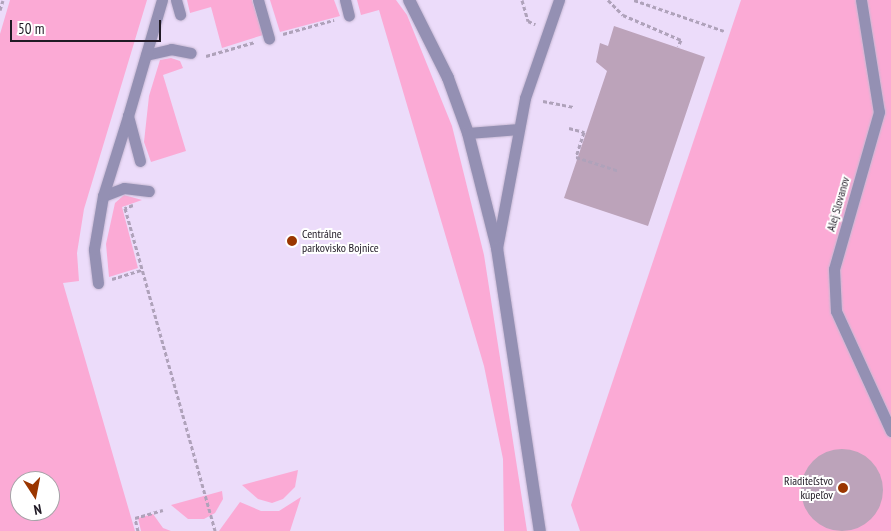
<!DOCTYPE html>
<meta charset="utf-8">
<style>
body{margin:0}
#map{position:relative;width:891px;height:531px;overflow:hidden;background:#ecdcfa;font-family:"PT Sans Narrow",sans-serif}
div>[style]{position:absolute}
.green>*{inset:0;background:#fbaad5}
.building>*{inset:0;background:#bca3ba}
.round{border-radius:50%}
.path>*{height:3px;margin-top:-1.5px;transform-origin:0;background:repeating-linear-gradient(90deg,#afa2ba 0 4px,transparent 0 6.5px)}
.roads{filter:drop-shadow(0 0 1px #c7b9d4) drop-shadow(0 0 1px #c7b9d4)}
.service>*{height:11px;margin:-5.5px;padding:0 5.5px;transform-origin:5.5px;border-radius:5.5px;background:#9490b3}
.tertiary>*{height:12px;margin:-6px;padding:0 6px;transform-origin:6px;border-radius:6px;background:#9490b3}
.dots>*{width:14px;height:14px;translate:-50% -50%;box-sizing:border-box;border:2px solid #fff;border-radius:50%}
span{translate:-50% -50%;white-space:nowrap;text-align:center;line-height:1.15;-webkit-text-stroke:4px #fff;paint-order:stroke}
.street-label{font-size:12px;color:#201a25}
.poi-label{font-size:12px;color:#201a25}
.left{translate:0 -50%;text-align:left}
.right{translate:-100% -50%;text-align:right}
.north{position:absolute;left:10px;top:471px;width:50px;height:50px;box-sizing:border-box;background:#fff;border:1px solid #a6a3a8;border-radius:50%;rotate:169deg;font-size:14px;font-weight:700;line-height:20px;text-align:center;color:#201a25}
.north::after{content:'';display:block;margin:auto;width:18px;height:22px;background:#9a3600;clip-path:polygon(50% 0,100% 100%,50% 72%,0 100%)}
.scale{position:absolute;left:10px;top:20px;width:151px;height:22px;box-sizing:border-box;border:2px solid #201a25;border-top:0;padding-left:6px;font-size:15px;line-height:18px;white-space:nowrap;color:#201a25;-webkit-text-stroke:4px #fff;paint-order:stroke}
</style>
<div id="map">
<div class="green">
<div style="clip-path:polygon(evenodd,10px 0,147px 0,84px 209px,77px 253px,79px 281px,63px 283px,135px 531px,0 531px,0 34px,10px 0,20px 481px,50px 481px,50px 511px,20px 511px,20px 481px)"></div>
<div style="clip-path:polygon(187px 0,252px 0,263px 35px,222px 48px,211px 7px,190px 13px)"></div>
<div style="clip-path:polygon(270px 0,334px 0,340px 16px,280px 32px)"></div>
<div style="clip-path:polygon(357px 0,396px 0,407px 15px,452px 126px,484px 255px,527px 531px,504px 531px,503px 459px,484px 366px,379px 10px,361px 15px)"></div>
<div style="clip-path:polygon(741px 0,891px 0,891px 531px,580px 531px,571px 505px)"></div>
<div style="clip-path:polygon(171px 58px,180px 61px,183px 68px,163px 75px,186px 151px,151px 162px,144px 142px,149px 96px,160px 60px)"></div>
<div style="clip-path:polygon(124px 195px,142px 200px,122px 207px,138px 268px,109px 277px,106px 244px,115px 203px)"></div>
<div style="clip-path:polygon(298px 470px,295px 487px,283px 499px,272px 503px,258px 499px,242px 485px)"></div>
<div style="clip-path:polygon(222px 491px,223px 499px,215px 513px,204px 519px,188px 519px,171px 505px)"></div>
<div style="clip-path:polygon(301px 497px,290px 531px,219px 531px,240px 502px,261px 511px,279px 511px)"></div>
<div style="clip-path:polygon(153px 514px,163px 528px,171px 531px,141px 531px,138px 518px)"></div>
</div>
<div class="building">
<div style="clip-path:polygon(614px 26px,705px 57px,648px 226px,564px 198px,607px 71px,596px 62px,600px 43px,608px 46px)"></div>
<div class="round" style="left:801px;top:449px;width:82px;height:82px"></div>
</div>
<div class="path">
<div style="left:522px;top:0;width:22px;rotate:74deg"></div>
<div style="left:528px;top:21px;width:8px;rotate:23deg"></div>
<div style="left:608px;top:0;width:21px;rotate:45deg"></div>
<div style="left:623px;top:15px;width:63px;rotate:23.3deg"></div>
<div style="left:681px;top:40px;width:7px;rotate:117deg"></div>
<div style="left:634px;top:0;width:95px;rotate:19deg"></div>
<div style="left:0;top:10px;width:10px;rotate:-73deg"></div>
<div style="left:283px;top:34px;width:53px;rotate:-15.4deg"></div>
<div style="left:206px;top:56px;width:51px;rotate:-15.9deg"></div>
<div style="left:543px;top:101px;width:32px;rotate:11deg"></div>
<div style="left:569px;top:128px;width:16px;rotate:15deg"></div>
<div style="left:584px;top:132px;width:26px;rotate:108deg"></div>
<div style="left:576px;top:157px;width:45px;rotate:18deg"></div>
<div style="left:133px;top:205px;width:9px;rotate:159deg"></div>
<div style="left:125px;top:208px;width:335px;rotate:74.4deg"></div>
<div style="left:112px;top:279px;width:31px;rotate:-17deg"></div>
<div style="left:138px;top:531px;width:13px;rotate:-103deg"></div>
<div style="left:135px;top:518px;width:29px;rotate:-16deg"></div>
</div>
<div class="roads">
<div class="service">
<div style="left:176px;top:0;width:15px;rotate:74deg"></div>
<div style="left:258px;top:0;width:40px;rotate:74deg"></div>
<div style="left:345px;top:0;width:16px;rotate:76deg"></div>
<div style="left:861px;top:0;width:113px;rotate:80.9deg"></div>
<div style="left:879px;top:112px;width:163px;rotate:106deg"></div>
<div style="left:834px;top:269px;width:42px;rotate:87.3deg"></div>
<div style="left:836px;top:311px;width:132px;rotate:65.4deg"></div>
<div style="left:146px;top:55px;width:26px;rotate:-13deg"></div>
<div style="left:171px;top:49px;width:20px;rotate:11deg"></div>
<div style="left:468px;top:133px;width:51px;rotate:-4.5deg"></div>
<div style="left:140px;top:161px;width:47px;rotate:-104.9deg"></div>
<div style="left:128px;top:116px;width:121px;rotate:-73.7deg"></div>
<div style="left:103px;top:196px;width:22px;rotate:-21deg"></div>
<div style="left:124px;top:188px;width:25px;rotate:7deg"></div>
<div style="left:497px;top:248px;width:153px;rotate:-79.4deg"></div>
<div style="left:525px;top:98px;width:104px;rotate:-70.9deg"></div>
<div style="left:98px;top:283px;width:34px;rotate:-97deg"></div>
<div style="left:94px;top:249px;width:54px;rotate:-80.4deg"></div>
<div style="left:103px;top:196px;width:84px;rotate:-72.6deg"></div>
</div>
<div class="tertiary">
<div style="left:409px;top:0;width:87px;rotate:63.4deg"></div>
<div style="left:448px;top:78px;width:59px;rotate:70deg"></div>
<div style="left:468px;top:133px;width:119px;rotate:75.8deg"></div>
<div style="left:497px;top:248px;width:286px;rotate:81.4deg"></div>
</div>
</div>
<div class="dots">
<div style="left:292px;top:241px;background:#9a3600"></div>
<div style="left:843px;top:488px;background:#9a3600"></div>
</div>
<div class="street-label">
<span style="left:838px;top:204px;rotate:-74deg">Alej Slovanov</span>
</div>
<div class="poi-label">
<span class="left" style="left:302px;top:241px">Centrálne<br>parkovisko Bojnice</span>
<span class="right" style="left:833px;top:488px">Riaditeľstvo<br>kúpeľov</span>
</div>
<div class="north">N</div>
<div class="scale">50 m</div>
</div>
